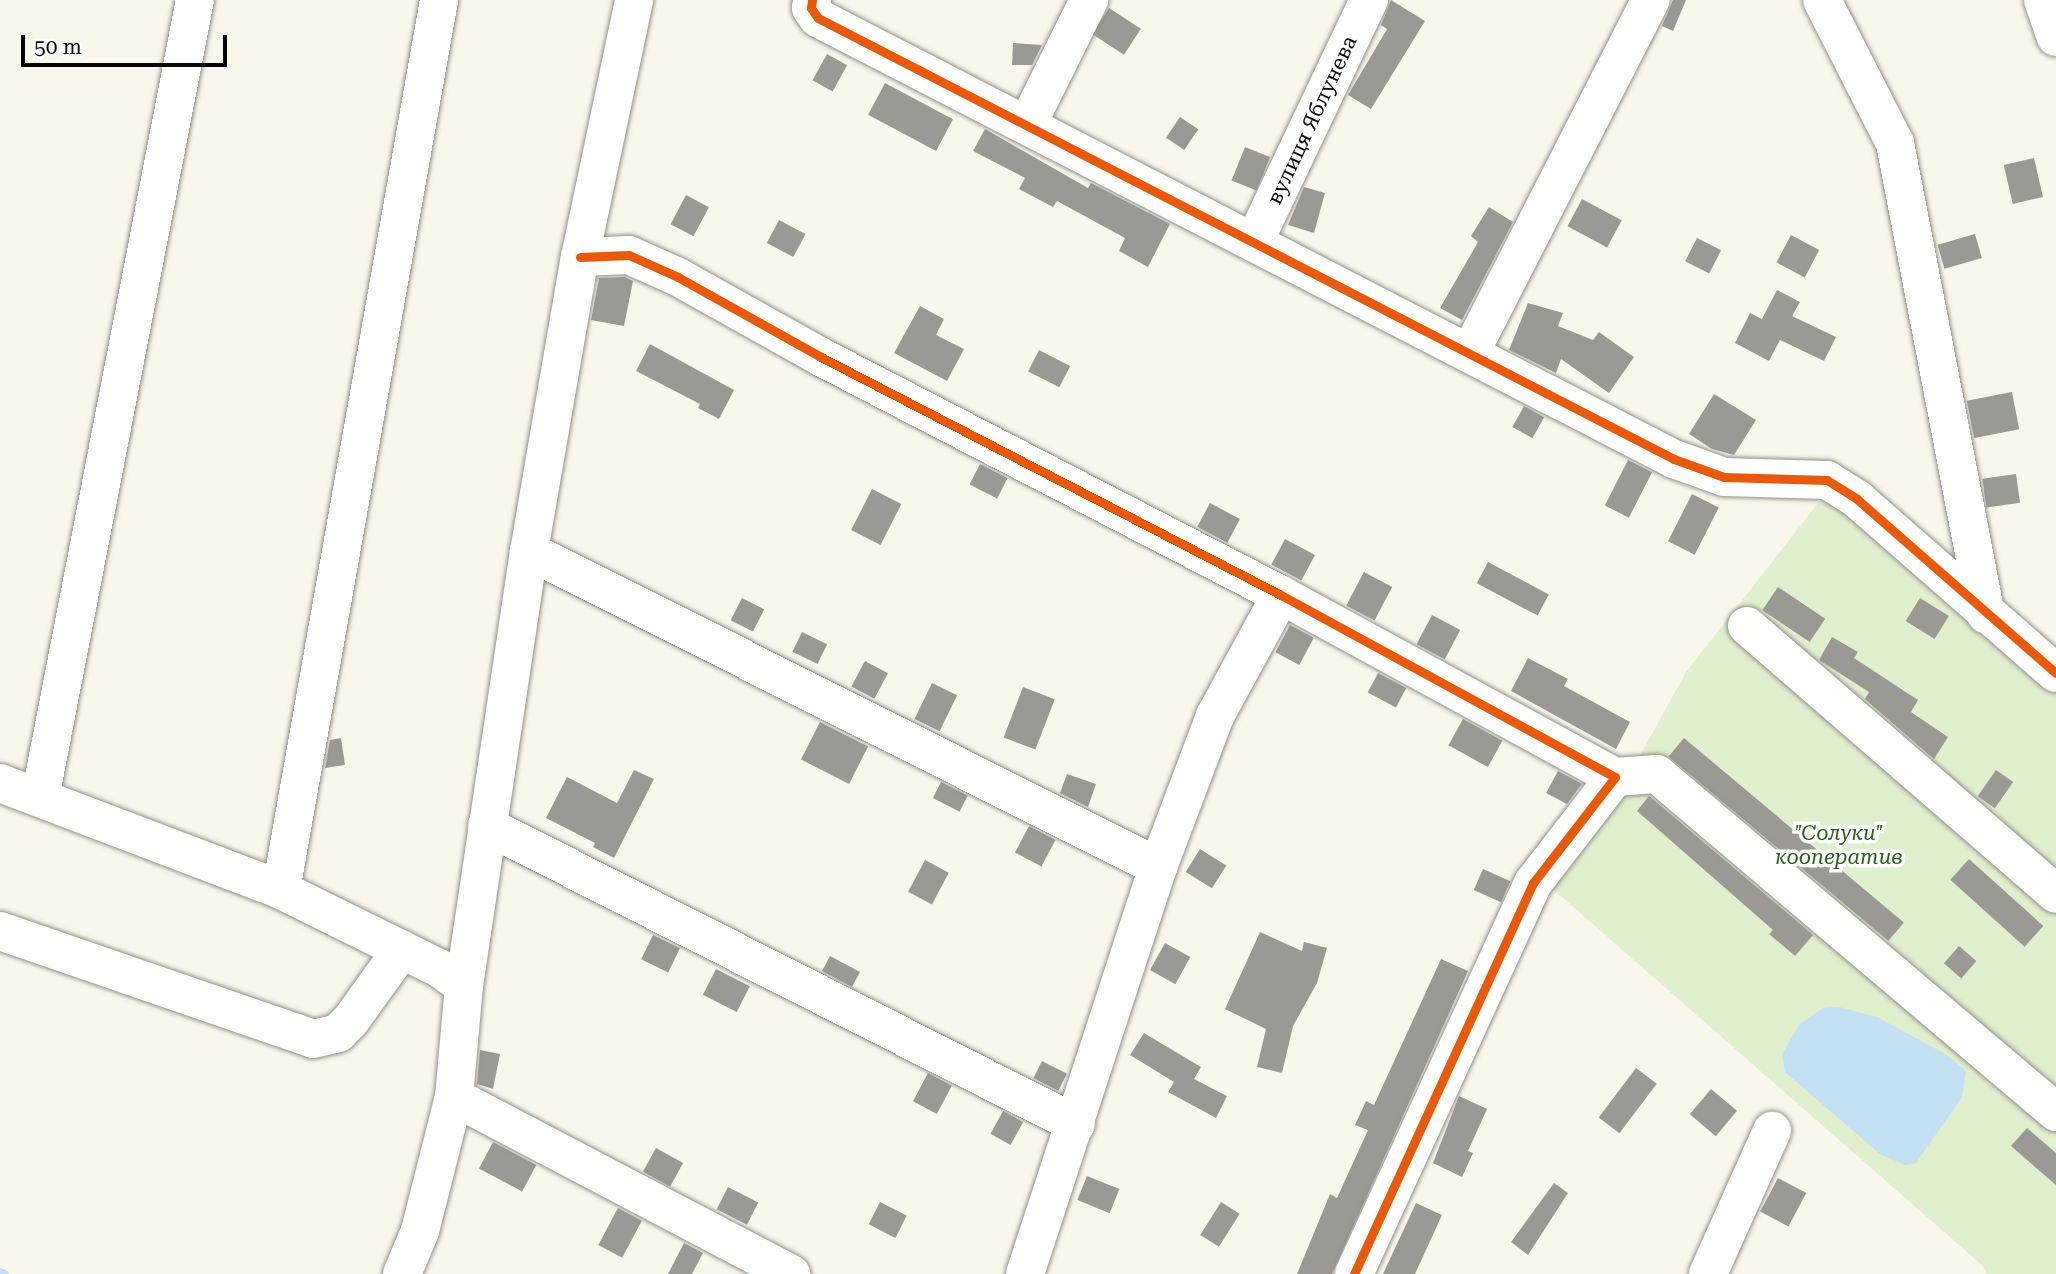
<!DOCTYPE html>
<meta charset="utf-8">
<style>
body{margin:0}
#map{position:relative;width:2056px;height:1274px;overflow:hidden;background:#f9f7ec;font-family:"Roboto Serif",serif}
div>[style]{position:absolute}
.green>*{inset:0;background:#e0efcc}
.water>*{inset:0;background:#c2e1f3}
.stream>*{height:8px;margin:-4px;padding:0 4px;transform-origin:4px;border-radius:4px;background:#c2e1f3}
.building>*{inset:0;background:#9b9993;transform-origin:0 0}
.roads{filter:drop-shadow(0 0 2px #91908b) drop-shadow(0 0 2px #91908b)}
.minor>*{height:38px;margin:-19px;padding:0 19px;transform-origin:19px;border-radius:19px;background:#fefefc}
.cycleway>*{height:9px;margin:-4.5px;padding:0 4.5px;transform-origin:4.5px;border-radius:4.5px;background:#e8590c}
span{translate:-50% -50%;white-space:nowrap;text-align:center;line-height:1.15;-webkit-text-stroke:7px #fff;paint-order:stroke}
.street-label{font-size:21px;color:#090909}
.park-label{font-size:21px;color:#27601b;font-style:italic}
.scale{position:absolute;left:21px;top:35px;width:206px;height:32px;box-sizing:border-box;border:4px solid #090909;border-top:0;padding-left:9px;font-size:21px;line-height:24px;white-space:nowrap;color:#090909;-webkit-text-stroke:5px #fff;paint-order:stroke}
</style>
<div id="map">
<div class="green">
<div style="clip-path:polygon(1832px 500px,2056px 684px,2056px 1274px,1986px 1274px,1983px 1266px,1547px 884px,1621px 790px,1686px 672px,1818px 503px)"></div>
</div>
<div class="water">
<div style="clip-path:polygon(1839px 1007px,1877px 1017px,1947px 1055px,1966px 1071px,1962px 1097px,1916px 1163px,1905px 1165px,1880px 1154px,1785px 1072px,1782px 1054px,1800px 1024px,1823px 1008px)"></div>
</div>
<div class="stream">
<div style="left:0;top:1272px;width:5px;rotate:22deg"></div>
</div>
<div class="building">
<div style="clip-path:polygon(1391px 0,1425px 21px,1371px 109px,1348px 95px,1387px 29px,1381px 25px)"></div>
<div style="clip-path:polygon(1673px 0,1686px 0,1673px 31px,1662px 26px)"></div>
<div style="left:1109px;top:8px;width:38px;height:31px;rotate:33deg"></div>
<div style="clip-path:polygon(1013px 43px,1042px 45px,1032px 65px,1012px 65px)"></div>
<div style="left:827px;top:54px;width:23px;height:30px;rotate:29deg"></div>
<div style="left:885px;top:83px;width:77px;height:36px;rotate:28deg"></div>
<div style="left:1180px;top:117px;width:22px;height:25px;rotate:34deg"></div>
<div style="clip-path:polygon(985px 129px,1088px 188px,1091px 183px,1170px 224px,1148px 267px,1119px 251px,1125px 238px,1057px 201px,1053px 207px,1019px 189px,1025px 178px,973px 151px)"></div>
<div style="left:1245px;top:147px;width:27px;height:36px;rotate:22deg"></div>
<div style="left:2034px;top:158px;width:40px;height:31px;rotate:77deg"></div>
<div style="clip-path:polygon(1304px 187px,1325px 193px,1314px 233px,1288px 225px)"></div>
<div style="left:686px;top:195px;width:26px;height:33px;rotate:28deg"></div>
<div style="left:1582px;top:199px;width:45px;height:31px;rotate:28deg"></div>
<div style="clip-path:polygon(1489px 207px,1513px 222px,1462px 320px,1440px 308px,1478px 242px,1471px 236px)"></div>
<div style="left:779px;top:220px;width:30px;height:26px;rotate:28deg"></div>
<div style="left:1975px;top:234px;width:25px;height:39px;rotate:74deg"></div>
<div style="left:1791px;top:235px;width:32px;height:31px;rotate:28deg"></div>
<div style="left:1697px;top:238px;width:27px;height:26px;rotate:27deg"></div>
<div style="clip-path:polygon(625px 277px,633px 281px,624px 326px,591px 320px,599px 278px)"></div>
<div style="clip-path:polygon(1777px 290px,1800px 302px,1792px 316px,1836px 337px,1824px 361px,1780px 340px,1769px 361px,1735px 343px,1750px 313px,1762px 319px)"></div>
<div style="clip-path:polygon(1528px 303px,1563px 313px,1558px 326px,1593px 340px,1599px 332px,1634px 357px,1609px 393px,1561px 359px,1556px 373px,1509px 350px)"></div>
<div style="clip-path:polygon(920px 306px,944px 319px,936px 335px,964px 349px,947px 381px,894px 353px)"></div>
<div style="clip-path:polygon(650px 344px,734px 390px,719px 419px,698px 408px,700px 404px,636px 371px)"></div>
<div style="left:1039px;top:350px;width:35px;height:24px;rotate:27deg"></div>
<div style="left:2012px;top:392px;width:38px;height:46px;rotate:79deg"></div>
<div style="clip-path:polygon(1714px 394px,1756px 420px,1734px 455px,1712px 449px,1689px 434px)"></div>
<div style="left:1524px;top:406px;width:23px;height:24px;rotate:29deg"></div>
<div style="left:1628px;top:460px;width:27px;height:51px;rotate:27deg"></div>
<div style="left:980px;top:464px;width:31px;height:23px;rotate:27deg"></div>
<div style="left:2016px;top:474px;width:29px;height:34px;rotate:82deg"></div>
<div style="left:872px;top:489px;width:33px;height:46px;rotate:27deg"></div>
<div style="left:1692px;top:494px;width:30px;height:53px;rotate:27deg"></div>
<div style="left:1210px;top:503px;width:34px;height:27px;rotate:28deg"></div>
<div style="left:1285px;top:539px;width:34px;height:29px;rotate:28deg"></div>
<div style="left:1488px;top:562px;width:69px;height:24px;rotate:28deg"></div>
<div style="left:1364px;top:572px;width:32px;height:38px;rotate:28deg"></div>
<div style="left:1778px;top:587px;width:57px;height:28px;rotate:34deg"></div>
<div style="left:742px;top:598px;width:25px;height:25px;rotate:27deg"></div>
<div style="left:1920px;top:598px;width:34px;height:27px;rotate:32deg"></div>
<div style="left:1432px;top:615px;width:32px;height:33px;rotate:28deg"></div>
<div style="left:1290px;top:625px;width:27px;height:31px;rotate:28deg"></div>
<div style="left:802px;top:632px;width:28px;height:22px;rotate:26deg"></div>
<div style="clip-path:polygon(1832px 637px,1858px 652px,1854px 658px,1918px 700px,1911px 712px,1948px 737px,1934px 759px,1865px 699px,1869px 692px,1819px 660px)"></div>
<div style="clip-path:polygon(1528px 658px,1568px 679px,1564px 686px,1630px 722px,1616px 749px,1511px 691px)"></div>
<div style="left:865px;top:661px;width:26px;height:29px;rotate:28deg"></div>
<div style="left:1378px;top:673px;width:32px;height:22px;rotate:28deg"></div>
<div style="left:932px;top:683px;width:28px;height:40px;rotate:26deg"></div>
<div style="left:1023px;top:687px;width:34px;height:54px;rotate:21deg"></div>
<div style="left:1463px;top:719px;width:45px;height:30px;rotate:29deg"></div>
<div style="left:820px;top:722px;width:54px;height:42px;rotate:27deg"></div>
<div style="clip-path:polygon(341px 738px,345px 765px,325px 768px,330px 740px)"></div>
<div style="left:1684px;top:738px;width:287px;height:24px;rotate:40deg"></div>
<div style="clip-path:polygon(634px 770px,654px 779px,614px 858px,593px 847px,595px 843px,546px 818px,567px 777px,617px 803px)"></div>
<div style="left:1996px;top:770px;width:21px;height:32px;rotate:35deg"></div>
<div style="clip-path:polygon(1558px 771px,1582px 784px,1567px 804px,1546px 793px)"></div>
<div style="clip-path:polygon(1067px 774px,1096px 784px,1088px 807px,1060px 793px)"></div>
<div style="left:941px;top:782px;width:30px;height:18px;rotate:27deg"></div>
<div style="clip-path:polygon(1649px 796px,1813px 935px,1795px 956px,1769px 934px,1773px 930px,1637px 811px)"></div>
<div style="left:1029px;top:826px;width:30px;height:30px;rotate:28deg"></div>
<div style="left:1200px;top:849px;width:31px;height:27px;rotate:32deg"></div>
<div style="left:1969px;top:859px;width:100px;height:28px;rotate:42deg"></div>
<div style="left:925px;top:860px;width:27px;height:36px;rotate:28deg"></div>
<div style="left:1483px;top:869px;width:30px;height:23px;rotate:24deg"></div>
<div style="clip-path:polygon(1260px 932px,1302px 951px,1304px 942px,1327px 948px,1317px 983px,1293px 1026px,1282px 1073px,1257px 1067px,1266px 1029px,1225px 1009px)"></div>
<div style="left:653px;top:935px;width:30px;height:27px;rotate:26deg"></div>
<div style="left:1165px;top:943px;width:29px;height:31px;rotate:29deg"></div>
<div style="left:1959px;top:946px;width:23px;height:23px;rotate:41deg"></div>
<div style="left:830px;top:956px;width:34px;height:17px;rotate:28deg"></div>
<div style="clip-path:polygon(1441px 959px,1468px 971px,1332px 1274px,1297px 1274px,1330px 1194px,1337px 1198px,1368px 1130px,1355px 1125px,1366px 1101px,1374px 1105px)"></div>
<div style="left:716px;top:969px;width:38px;height:29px;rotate:27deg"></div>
<div style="clip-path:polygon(1144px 1033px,1201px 1067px,1194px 1079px,1227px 1096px,1216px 1118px,1168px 1092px,1174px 1082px,1130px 1055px)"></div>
<div style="clip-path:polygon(480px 1050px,500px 1054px,493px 1089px,477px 1084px)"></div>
<div style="left:1042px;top:1061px;width:28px;height:19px;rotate:27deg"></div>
<div style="left:1636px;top:1068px;width:26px;height:62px;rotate:37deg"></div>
<div style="left:928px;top:1073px;width:27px;height:32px;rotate:28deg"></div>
<div style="left:1711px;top:1089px;width:34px;height:33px;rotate:40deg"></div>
<div style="clip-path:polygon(1459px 1096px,1487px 1109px,1468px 1151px,1473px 1153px,1462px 1177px,1433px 1163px)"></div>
<div style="left:1003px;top:1111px;width:23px;height:26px;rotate:29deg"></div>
<div style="clip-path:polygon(2027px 1128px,2056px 1153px,2056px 1185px,2011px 1146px)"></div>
<div style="left:493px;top:1142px;width:49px;height:30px;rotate:28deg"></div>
<div style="left:656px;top:1148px;width:31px;height:27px;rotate:29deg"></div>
<div style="left:1087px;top:1176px;width:35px;height:26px;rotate:22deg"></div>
<div style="left:1778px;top:1178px;width:32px;height:38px;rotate:28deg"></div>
<div style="clip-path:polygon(1554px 1183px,1568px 1193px,1528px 1255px,1511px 1242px)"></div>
<div style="left:728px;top:1187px;width:34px;height:25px;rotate:27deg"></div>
<div style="left:880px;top:1202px;width:30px;height:25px;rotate:27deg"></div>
<div style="left:1221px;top:1202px;width:22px;height:39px;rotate:32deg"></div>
<div style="clip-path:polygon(1416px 1203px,1442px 1215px,1415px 1274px,1383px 1274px)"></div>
<div style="left:618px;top:1208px;width:27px;height:42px;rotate:28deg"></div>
<div style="clip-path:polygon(684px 1243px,703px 1253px,692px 1274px,668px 1274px)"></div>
</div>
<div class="roads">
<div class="minor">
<div style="left:812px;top:0;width:8px;rotate:97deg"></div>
<div style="left:811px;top:8px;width:12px;rotate:55deg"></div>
<div style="left:818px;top:18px;width:963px;rotate:27.26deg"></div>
<div style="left:1674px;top:459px;width:53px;rotate:19.8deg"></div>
<div style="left:1724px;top:477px;width:103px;rotate:1.7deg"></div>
<div style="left:1827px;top:480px;width:36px;rotate:32deg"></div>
<div style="left:1857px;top:499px;width:264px;rotate:41.2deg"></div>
<div style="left:1822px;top:0;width:161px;rotate:63deg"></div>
<div style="left:1895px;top:143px;width:480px;rotate:79.1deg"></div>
<div style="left:2043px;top:0;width:39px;rotate:71deg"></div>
<div style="left:1027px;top:125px;width:140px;rotate:-63.6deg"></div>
<div style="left:1255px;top:240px;width:266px;rotate:-64.6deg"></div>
<div style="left:580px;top:257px;width:49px;rotate:-2.3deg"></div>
<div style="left:629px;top:255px;width:54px;rotate:24.2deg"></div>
<div style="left:678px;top:277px;width:164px;rotate:29.2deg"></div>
<div style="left:821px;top:357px;width:518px;rotate:27.36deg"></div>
<div style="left:1281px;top:595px;width:380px;rotate:28.6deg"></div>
<div style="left:1615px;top:777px;width:134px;rotate:127.7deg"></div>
<div style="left:1533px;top:883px;width:430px;rotate:114.6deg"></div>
<div style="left:1471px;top:351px;width:394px;rotate:-62.9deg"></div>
<div style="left:529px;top:551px;width:704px;rotate:26.67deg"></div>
<div style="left:1158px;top:867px;width:428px;rotate:108.1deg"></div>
<div style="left:1747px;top:626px;width:409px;rotate:40.9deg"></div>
<div style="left:1615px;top:777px;width:42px;rotate:-4.1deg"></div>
<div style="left:1657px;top:774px;width:523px;rotate:40.27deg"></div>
<div style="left:0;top:783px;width:301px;rotate:20.8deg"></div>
<div style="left:281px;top:890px;width:176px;rotate:26.3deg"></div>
<div style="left:439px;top:968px;width:31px;rotate:36deg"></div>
<div style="left:40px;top:798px;width:813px;rotate:-79.01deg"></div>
<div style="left:487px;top:826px;width:660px;rotate:26.84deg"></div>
<div style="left:1158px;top:867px;width:161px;rotate:-69.3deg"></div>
<div style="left:1215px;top:716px;width:138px;rotate:-61.4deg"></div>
<div style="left:281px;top:890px;width:904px;rotate:-79.93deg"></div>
<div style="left:0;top:931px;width:331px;rotate:19deg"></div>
<div style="left:313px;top:1039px;width:26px;rotate:-13deg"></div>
<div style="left:338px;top:1033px;width:18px;rotate:-45deg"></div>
<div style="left:351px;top:1020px;width:87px;rotate:-54.3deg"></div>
<div style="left:454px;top:1097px;width:381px;rotate:27.7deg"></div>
<div style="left:402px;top:1274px;width:47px;rotate:-67.3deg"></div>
<div style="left:420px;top:1231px;width:138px;rotate:-75.8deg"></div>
<div style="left:454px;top:1097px;width:111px;rotate:-84.9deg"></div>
<div style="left:464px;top:986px;width:440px;rotate:-81.5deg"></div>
<div style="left:529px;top:551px;width:298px;rotate:-80.2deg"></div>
<div style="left:580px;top:257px;width:263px;rotate:-78.1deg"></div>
<div style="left:1708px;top:1274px;width:157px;rotate:-65.9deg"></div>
</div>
</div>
<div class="cycleway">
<div style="left:812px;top:0;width:8px;rotate:97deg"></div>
<div style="left:811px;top:8px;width:12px;rotate:55deg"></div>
<div style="left:818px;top:18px;width:963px;rotate:27.26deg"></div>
<div style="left:1674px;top:459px;width:53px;rotate:19.8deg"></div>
<div style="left:1724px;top:477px;width:103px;rotate:1.7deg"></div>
<div style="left:1827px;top:480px;width:36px;rotate:32deg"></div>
<div style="left:1857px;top:499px;width:264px;rotate:41.2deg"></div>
<div style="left:580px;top:257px;width:49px;rotate:-2.3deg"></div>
<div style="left:629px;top:255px;width:54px;rotate:24.2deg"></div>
<div style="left:678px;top:277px;width:164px;rotate:29.2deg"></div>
<div style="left:821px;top:357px;width:518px;rotate:27.36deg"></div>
<div style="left:1281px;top:595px;width:380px;rotate:28.6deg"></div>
<div style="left:1615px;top:777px;width:134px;rotate:127.7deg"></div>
<div style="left:1533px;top:883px;width:430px;rotate:114.6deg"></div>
</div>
<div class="street-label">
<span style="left:1312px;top:120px;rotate:-65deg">вулиця Яблунева</span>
</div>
<div class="park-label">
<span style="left:1839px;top:845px">"Солуки"<br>кооператив</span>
</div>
<div class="scale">50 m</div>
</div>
